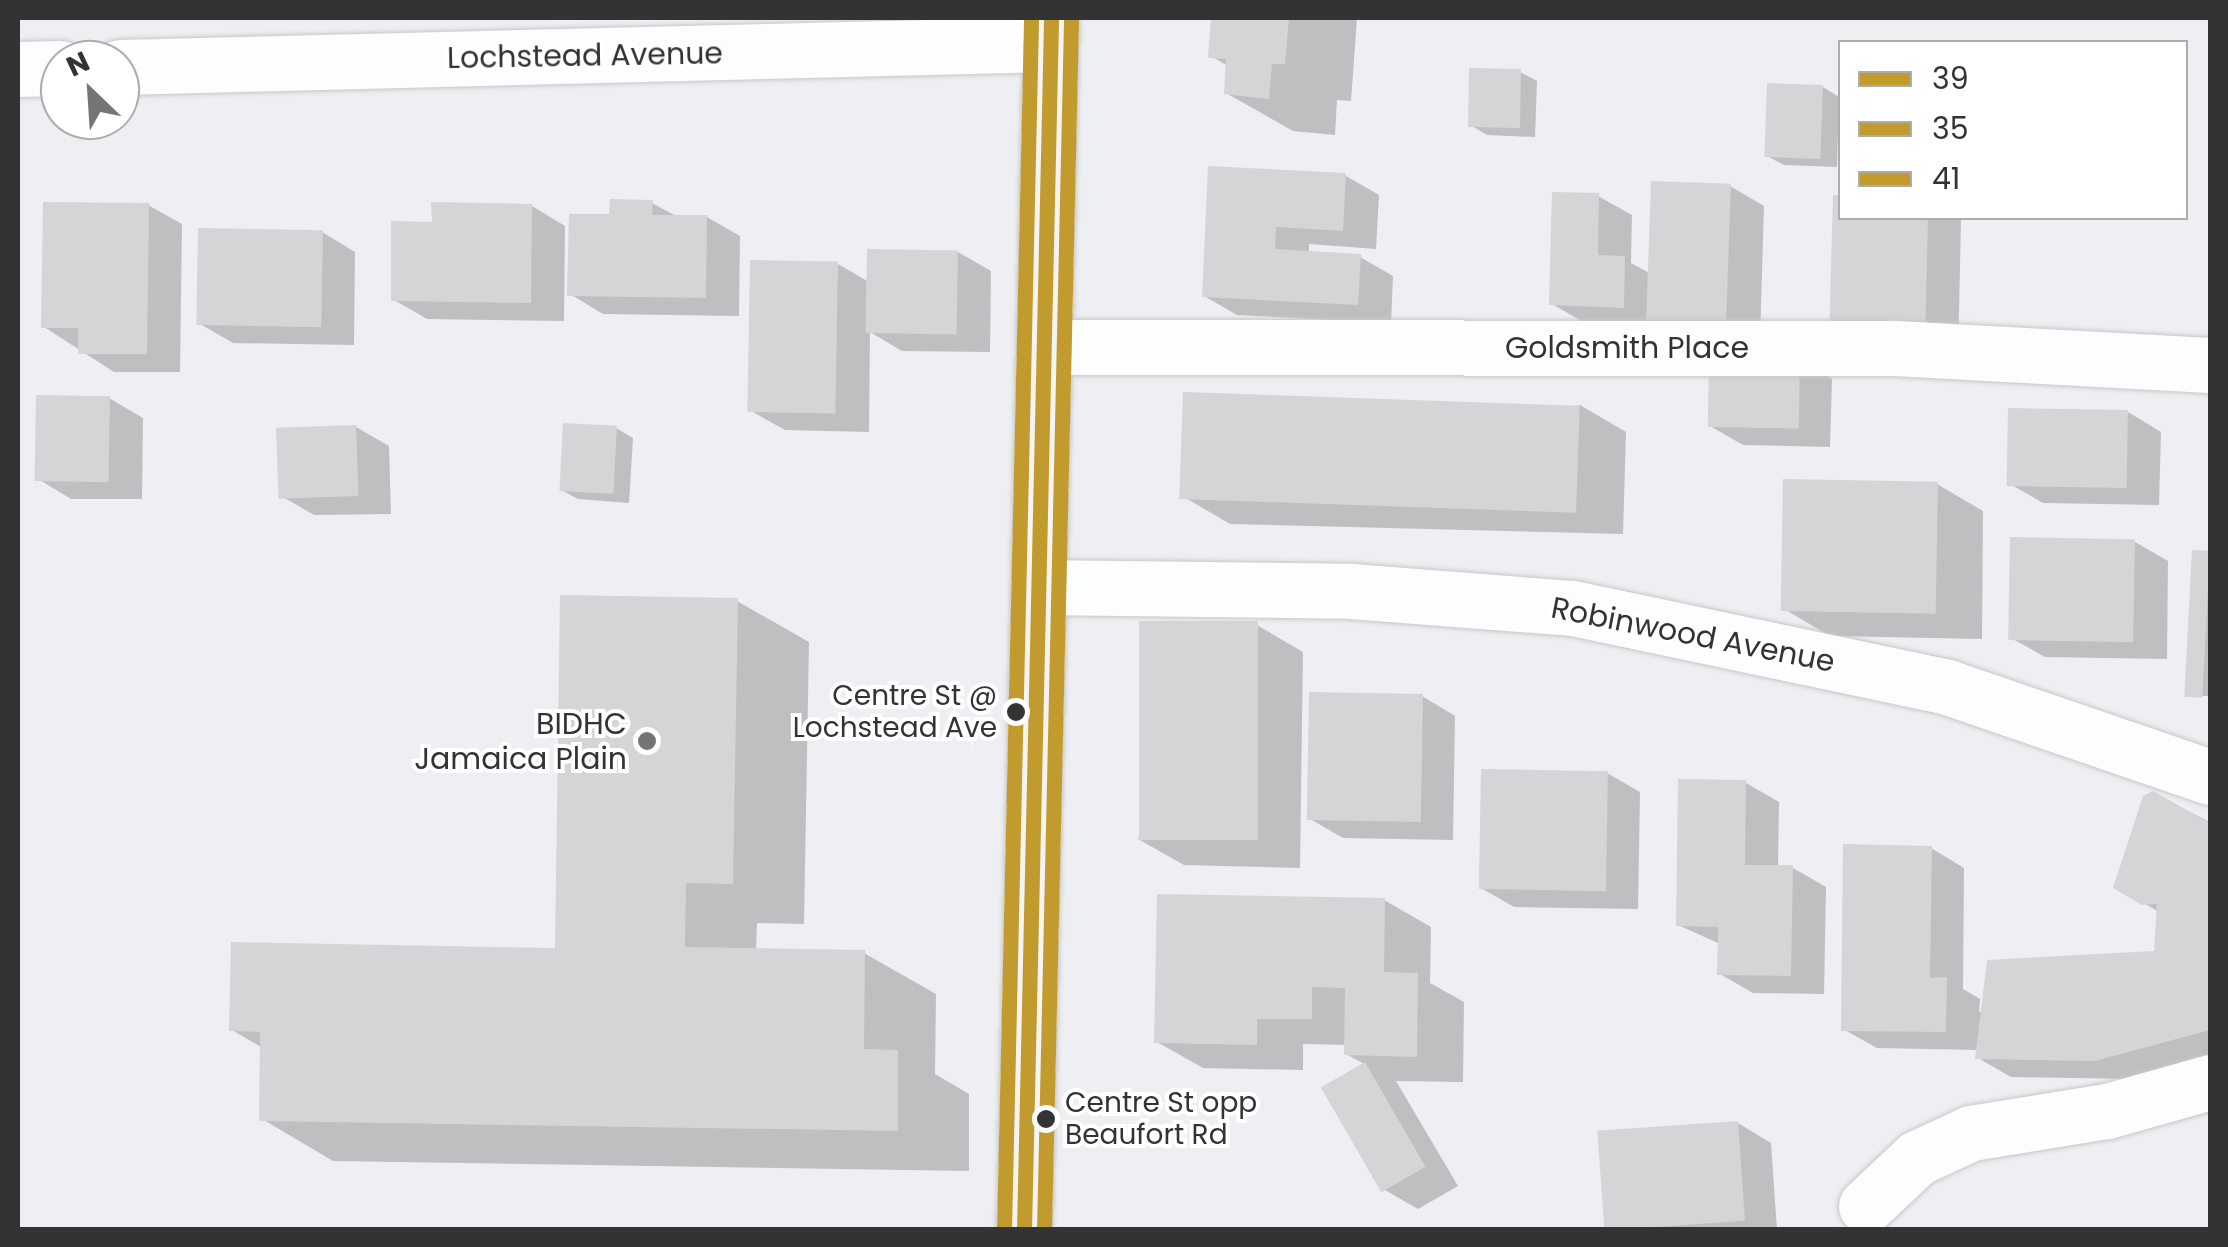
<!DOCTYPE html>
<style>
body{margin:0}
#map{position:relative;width:2228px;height:1247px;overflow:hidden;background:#edeff2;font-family:Poppins,sans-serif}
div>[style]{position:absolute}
.shadow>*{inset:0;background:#0003;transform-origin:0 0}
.building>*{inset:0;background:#d3d5d7;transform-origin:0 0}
.roads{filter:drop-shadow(0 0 2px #c6c8ca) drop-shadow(0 0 2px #c6c8ca)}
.minor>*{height:55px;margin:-27.5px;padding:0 27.5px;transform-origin:27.5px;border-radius:27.5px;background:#fcfdfd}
.secondary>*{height:55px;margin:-27.5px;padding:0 27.5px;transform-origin:27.5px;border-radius:27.5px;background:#f5f4f2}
.bus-1>*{height:15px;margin:-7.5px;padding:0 7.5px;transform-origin:7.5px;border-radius:7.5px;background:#c29b2f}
.bus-2>*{height:15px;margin:-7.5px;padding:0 7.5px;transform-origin:7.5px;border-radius:7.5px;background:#c29b2f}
.bus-3>*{height:15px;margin:-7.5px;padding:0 7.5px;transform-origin:7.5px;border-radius:7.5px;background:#c29b2f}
.dots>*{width:28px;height:28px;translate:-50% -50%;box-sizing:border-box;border:5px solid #fff;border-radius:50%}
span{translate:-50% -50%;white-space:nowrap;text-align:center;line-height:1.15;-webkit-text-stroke:8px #fff;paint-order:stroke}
.bus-label{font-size:28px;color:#323335}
.right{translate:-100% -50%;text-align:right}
.left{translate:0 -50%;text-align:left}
.street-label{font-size:30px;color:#323335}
.poi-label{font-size:30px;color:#323335}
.frame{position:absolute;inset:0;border:20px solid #323335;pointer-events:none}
.legend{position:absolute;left:1838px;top:40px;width:350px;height:180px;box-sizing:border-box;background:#fff;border:2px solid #adadae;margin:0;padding:12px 18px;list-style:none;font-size:30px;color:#323335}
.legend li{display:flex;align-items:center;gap:20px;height:50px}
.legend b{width:50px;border:2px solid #adadae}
.north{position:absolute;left:40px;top:40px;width:100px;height:100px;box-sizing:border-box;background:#fff;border:2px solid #adadae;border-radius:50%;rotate:335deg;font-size:28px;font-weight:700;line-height:40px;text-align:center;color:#323335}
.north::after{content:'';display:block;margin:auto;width:35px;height:45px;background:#737577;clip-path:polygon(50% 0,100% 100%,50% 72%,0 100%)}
</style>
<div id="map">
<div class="shadow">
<div style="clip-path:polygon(1214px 18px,1357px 18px,1351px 101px,1337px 100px,1335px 135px,1293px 131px,1226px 93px,1228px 66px,1211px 56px)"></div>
<div style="clip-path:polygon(1520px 72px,1537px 81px,1535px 137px,1487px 135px,1470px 125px)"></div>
<div style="clip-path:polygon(1823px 87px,1839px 97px,1837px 167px,1784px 165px,1767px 156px)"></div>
<div style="clip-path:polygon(1211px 169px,1346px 176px,1379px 195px,1376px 249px,1309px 244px,1309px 254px,1360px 257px,1393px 276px,1391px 323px,1237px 315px,1204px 296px)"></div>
<div style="clip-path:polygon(1730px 186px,1764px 206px,1760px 341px,1585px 323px,1552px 304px,1598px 196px,1632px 215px,1631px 263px,1651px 274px)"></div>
<div style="clip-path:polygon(1835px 197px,1840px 218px,1961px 219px,1958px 359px,1865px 357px)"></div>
<div style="clip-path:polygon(652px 203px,678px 217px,707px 217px,740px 236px,739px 316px,603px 314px,570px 294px,612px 217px)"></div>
<div style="clip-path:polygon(148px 205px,182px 224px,180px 372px,114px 372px,44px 327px)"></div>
<div style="clip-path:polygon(532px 206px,565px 226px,564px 321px,427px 319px,394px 300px)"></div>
<div style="clip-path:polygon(322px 232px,355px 252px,354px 345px,233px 343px,200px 324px)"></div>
<div style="clip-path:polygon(958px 252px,991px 271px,990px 352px,902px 351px,870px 332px,869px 432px,785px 430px,751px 411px,838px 264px,869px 282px)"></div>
<div style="clip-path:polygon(1799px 360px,1832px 379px,1830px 447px,1743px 445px,1710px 426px)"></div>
<div style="clip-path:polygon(109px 398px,143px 418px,142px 499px,71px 499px,38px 479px)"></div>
<div style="clip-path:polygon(1580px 405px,1626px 432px,1623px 534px,1230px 524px,1184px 497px)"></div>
<div style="clip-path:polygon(2128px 412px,2161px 432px,2159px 505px,2043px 503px,2010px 484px)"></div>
<div style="clip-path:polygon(356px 427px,389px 446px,391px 514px,314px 515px,281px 496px)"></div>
<div style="clip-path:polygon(616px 428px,633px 438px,629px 503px,578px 499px,561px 490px)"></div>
<div style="clip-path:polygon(1937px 484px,1983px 511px,1982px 639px,1830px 636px,1784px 609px)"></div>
<div style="clip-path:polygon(2135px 542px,2168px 561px,2167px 659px,2045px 657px,2011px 638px)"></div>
<div style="left:2194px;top:553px;width:16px;height:143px"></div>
<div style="clip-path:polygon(737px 601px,809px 642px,804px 924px,757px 923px,756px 951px,864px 953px,936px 994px,935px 1074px,969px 1094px,969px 1171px,333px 1161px,262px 1119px,263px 1048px,232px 1030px,558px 950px)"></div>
<div style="clip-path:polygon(1257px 625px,1303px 652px,1300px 868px,1184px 865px,1138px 839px)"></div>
<div style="clip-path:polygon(1422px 696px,1455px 716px,1453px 840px,1343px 838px,1310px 819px)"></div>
<div style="clip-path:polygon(1607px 773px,1640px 792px,1638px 909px,1514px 907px,1481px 888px)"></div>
<div style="clip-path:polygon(1746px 783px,1779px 802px,1778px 868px,1793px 868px,1826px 887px,1824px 994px,1753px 993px,1720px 974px,1720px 944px,1678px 925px)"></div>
<div style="clip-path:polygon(2153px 794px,2210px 822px,2210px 1060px,2130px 1079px,2011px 1077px,1978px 1058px,1979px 1050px,1877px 1048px,1843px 1029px,1931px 848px,1964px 868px,1963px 989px,1980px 999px,1979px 1012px,2156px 954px,2159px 912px,2116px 887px)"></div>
<div style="clip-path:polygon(1384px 900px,1431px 927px,1430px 983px,1464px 1002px,1463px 1082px,1396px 1081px,1458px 1186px,1418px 1209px,1385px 1190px,1366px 1065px,1346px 1054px,1347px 1045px,1303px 1044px,1303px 1070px,1203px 1068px,1157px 1042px)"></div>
<div style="clip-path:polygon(1738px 1123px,1771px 1143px,1777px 1230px,1607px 1230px)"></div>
</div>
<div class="building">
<div style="clip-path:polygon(1211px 18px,1289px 18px,1285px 64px,1272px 64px,1269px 99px,1224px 94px,1226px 59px,1208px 58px)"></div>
<div style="left:1469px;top:68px;width:52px;height:59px;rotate:1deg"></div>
<div style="left:1767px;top:83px;width:56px;height:74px;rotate:2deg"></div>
<div style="clip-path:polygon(1208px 166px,1346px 173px,1343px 231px,1276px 227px,1275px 249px,1361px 254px,1358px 305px,1202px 297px)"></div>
<div style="left:1651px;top:181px;width:80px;height:140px;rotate:2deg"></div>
<div style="clip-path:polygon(1552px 192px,1599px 193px,1598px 255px,1625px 256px,1624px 308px,1549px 305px)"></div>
<div style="clip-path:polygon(1833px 195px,1840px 195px,1840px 218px,1928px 218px,1925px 342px,1829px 339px)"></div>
<div style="clip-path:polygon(610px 199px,653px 200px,652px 215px,707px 215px,706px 298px,567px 296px,569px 214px,609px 214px)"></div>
<div style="clip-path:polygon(43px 202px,149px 203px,147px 354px,78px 354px,78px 328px,41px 328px)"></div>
<div style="clip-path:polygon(431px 202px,532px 204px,531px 303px,391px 301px,391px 221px,432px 222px)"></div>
<div style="left:198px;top:228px;width:125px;height:97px;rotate:1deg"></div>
<div style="left:867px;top:249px;width:91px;height:84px;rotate:1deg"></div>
<div style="left:750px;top:260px;width:88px;height:152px;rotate:1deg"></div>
<div style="left:1709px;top:356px;width:91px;height:71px;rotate:1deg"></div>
<div style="left:1183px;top:392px;width:397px;height:107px;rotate:2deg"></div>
<div style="left:36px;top:395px;width:74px;height:86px;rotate:1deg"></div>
<div style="left:2008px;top:408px;width:120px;height:78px;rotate:1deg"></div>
<div style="left:563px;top:423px;width:54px;height:68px;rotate:3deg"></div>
<div style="left:356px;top:425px;width:71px;height:80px;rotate:88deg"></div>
<div style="left:1783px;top:479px;width:155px;height:132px;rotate:1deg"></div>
<div style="left:2010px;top:537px;width:125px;height:103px;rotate:1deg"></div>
<div style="left:2192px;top:550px;width:18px;height:147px;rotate:3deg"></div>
<div style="clip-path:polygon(560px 595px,738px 598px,733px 884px,686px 883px,685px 947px,865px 950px,864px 1049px,898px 1050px,898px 1131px,259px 1121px,260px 1032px,229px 1031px,231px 942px,555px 948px)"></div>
<div style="left:1139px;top:621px;width:119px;height:219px"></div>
<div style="left:1309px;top:692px;width:114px;height:128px;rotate:1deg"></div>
<div style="left:1481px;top:769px;width:127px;height:120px;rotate:1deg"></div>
<div style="clip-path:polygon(1678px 779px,1746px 780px,1745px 865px,1793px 865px,1791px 976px,1717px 975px,1718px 927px,1676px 926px)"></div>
<div style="clip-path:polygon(2153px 791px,2210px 823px,2210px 1030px,2095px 1061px,1975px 1059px,1987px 960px,2154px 951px,2157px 904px,2142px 905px,2113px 888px,2143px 796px)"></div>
<div style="clip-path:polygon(1843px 844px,1932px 846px,1930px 978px,1947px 977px,1946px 1032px,1841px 1031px)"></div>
<div style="clip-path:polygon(1157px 894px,1385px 898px,1384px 972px,1418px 973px,1417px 1057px,1344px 1055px,1345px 988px,1312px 987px,1312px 1019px,1257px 1019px,1257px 1045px,1154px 1043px)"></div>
<div style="left:1365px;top:1062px;width:121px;height:51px;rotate:60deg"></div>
<div style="left:1738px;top:1121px;width:100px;height:141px;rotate:86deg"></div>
</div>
<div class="roads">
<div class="minor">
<div style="left:120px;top:67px;width:929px;rotate:-1.42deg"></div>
<div style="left:18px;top:69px;width:42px;rotate:-1.4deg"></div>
<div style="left:1044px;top:347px;width:851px;rotate:0.07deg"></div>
<div style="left:1895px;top:348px;width:315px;rotate:3.1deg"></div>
<div style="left:1038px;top:587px;width:313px;rotate:0.7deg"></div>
<div style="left:1351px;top:591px;width:223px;rotate:4.4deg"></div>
<div style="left:1573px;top:608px;width:382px;rotate:11.9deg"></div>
<div style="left:1947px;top:687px;width:278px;rotate:18.9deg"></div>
<div style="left:1866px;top:1206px;width:70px;rotate:-43.3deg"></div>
<div style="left:1917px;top:1158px;width:60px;rotate:-24.8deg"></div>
<div style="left:1971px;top:1133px;width:138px;rotate:-9.2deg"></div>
<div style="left:2107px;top:1111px;width:107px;rotate:-15.7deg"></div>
</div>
<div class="secondary">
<div style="left:1024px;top:1230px;width:1212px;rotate:-88.72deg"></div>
</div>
</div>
<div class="bus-1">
<div style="left:1024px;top:1230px;width:1212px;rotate:-88.72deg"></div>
</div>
<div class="bus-2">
<div style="left:1044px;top:1230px;width:1212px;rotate:-88.72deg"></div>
</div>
<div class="bus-3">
<div style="left:1004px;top:1230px;width:1212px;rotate:-88.72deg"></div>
</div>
<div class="dots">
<div style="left:1016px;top:712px;background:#323335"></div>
<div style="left:647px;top:741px;background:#737577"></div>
<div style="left:1046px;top:1119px;background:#323335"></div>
</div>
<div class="bus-label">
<span class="right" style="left:997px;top:712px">Centre St @<br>Lochstead Ave</span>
<span class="left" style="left:1065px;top:1119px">Centre St opp<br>Beaufort Rd</span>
</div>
<div class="street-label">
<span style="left:585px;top:56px;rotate:-1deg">Lochstead Avenue</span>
<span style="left:1627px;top:348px">Goldsmith Place</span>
<span style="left:1693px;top:635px;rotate:11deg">Robinwood Avenue</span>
</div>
<div class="poi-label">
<span class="right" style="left:627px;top:741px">BIDHC<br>Jamaica Plain</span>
</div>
<div class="frame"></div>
<ul class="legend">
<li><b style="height:12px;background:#c29b2f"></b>39</li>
<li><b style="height:12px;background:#c29b2f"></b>35</li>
<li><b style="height:12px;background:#c29b2f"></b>41</li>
</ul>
<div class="north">N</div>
</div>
